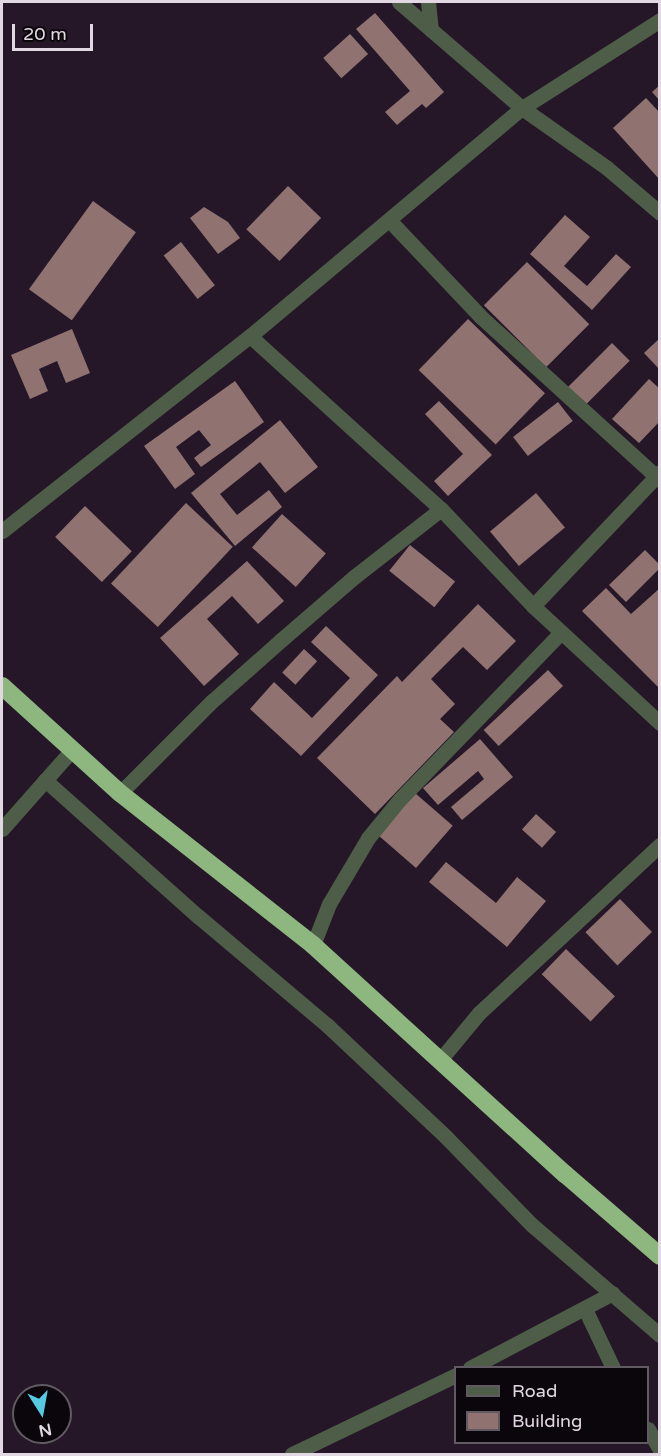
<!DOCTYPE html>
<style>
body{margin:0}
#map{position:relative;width:661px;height:1456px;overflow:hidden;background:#251728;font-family:"Varela Round",sans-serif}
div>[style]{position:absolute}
.building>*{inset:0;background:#907371;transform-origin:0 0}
.minor>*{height:15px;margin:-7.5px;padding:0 7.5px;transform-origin:7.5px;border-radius:7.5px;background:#4d5d47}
.highway>*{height:18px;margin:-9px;padding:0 9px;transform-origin:9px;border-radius:9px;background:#8eb77f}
span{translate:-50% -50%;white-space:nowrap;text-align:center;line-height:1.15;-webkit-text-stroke:5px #0b060c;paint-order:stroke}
.frame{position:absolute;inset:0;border:3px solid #e2d8e3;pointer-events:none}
.legend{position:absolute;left:454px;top:1366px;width:195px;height:78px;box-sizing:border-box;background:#0b060c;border:2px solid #615a62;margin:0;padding:8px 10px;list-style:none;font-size:18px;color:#e2d8e3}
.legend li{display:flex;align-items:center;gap:12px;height:30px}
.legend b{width:30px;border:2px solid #615a62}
.north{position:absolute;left:12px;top:1384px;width:60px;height:60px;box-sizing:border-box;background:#0b060c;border:2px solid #615a62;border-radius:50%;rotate:169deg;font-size:16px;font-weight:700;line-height:24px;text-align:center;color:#e2d8e3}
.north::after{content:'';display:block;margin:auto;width:21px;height:27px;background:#55cae0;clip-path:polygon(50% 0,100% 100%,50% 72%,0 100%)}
.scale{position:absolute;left:12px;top:24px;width:81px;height:27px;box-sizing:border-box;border:3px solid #e2d8e3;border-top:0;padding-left:8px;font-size:18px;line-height:21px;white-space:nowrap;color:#e2d8e3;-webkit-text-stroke:4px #0b060c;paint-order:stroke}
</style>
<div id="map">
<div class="building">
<div style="clip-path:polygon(375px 13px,444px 92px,426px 108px,422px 104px,397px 125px,385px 112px,410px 91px,356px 29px)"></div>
<div style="left:350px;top:34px;width:27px;height:36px;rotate:48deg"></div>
<div style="clip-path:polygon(660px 85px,660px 101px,652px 92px)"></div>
<div style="clip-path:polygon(646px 98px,660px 113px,660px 180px,613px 128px)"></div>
<div style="left:288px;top:186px;width:46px;height:60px;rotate:44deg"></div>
<div style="left:93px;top:201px;width:53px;height:109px;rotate:36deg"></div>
<div style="clip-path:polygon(204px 207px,228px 222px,240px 238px,218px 254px,190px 218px)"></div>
<div style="clip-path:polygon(565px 215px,590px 237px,564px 266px,587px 286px,616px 254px,631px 267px,592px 310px,530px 254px)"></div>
<div style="left:181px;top:242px;width:55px;height:22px;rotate:52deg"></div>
<div style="left:527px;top:262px;width:88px;height:61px;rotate:45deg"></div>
<div style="left:468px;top:319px;width:107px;height:71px;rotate:44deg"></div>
<div style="clip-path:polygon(72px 329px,90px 373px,66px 383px,57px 361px,39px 369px,48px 391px,30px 399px,11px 355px)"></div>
<div style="clip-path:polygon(660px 338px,660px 370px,644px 353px)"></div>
<div style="left:612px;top:343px;width:25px;height:65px;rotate:45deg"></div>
<div style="clip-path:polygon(649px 379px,660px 389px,660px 421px,639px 443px,612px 419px)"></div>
<div style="clip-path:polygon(235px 381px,264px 422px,201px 467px,194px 458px,211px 445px,199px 430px,176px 447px,195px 474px,175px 489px,144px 446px)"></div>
<div style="clip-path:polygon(439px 401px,492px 455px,448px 496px,434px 481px,463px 454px,425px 414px)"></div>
<div style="left:558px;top:402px;width:24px;height:57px;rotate:52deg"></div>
<div style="clip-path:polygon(280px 420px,318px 467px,285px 493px,260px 462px,220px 494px,237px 515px,269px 490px,282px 507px,235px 546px,191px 493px)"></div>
<div style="left:536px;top:493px;width:45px;height:60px;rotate:50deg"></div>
<div style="left:186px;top:503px;width:64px;height:110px;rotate:43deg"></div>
<div style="left:85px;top:506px;width:65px;height:43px;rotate:44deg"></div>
<div style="left:282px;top:514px;width:59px;height:45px;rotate:42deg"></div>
<div style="left:410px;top:545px;width:58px;height:33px;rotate:39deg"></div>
<div style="clip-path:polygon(645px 550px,660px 565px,660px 568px,626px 602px,609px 585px)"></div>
<div style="clip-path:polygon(247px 561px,284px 601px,258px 624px,232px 596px,207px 619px,239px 654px,204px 686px,160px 638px)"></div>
<div style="clip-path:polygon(606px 588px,631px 614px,660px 588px,660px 689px,582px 611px)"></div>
<div style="clip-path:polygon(478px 604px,516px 641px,487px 670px,463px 647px,431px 679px,455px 704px,440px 719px,454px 732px,375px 814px,317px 758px,397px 676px,402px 682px)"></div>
<div style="clip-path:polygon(326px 626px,378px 675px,301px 756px,250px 709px,274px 682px,312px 718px,350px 678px,311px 642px)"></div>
<div style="left:304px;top:649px;width:18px;height:32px;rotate:43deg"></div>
<div style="left:548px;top:670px;width:22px;height:88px;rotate:47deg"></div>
<div style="clip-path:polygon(480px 739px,513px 777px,462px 820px,451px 807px,484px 779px,478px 771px,438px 805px,423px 788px)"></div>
<div style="left:415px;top:793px;width:50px;height:56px;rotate:41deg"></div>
<div style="left:536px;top:814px;width:27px;height:21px;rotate:42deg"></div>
<div style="clip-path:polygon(446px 862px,496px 903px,517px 877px,546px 901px,507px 947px,429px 882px)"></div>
<div style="left:620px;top:899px;width:46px;height:48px;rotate:46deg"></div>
<div style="left:566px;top:949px;width:68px;height:35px;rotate:44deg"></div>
</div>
<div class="minor">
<div style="left:399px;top:2px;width:162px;rotate:40.8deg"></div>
<div style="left:522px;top:108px;width:104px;rotate:35.2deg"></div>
<div style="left:607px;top:168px;width:70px;rotate:40.3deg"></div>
<div style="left:428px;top:2px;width:28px;rotate:84deg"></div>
<div style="left:390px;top:221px;width:132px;rotate:46.5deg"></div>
<div style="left:481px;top:317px;width:242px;rotate:42.3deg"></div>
<div style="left:250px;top:336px;width:258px;rotate:42.2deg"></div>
<div style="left:441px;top:509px;width:134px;rotate:46.5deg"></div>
<div style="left:533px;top:606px;width:173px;rotate:42.7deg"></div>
<div style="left:2px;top:531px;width:315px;rotate:-38.2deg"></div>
<div style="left:250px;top:336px;width:355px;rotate:-40deg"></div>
<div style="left:522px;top:108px;width:164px;rotate:-32.5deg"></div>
<div style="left:533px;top:606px;width:185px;rotate:-46.5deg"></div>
<div style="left:45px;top:780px;width:206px;rotate:41.7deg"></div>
<div style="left:199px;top:917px;width:169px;rotate:40.2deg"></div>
<div style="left:328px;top:1026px;width:161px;rotate:43.2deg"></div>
<div style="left:445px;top:1136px;width:124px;rotate:45.7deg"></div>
<div style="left:532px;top:1225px;width:169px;rotate:40.7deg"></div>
<div style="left:120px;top:793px;width:129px;rotate:-45deg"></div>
<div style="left:211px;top:702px;width:94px;rotate:-41.5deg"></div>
<div style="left:281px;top:640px;width:96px;rotate:-40.8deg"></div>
<div style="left:354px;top:577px;width:110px;rotate:-38deg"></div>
<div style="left:2px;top:829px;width:104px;rotate:-48.5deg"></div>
<div style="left:313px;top:945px;width:44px;rotate:-68.7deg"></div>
<div style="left:329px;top:904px;width:77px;rotate:-59.4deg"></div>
<div style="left:368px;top:838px;width:50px;rotate:-50.6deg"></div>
<div style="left:400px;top:799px;width:232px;rotate:-46deg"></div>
<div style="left:440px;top:1060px;width:61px;rotate:-50.3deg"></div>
<div style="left:479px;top:1013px;width:247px;rotate:-42.9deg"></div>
<div style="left:585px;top:1309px;width:65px;rotate:64.6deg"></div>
<div style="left:470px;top:1368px;width:161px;rotate:-27.7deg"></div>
<div style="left:648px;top:1429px;width:24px;rotate:60deg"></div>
<div style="left:292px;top:1454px;width:182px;rotate:-25.7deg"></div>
</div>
<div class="highway">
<div style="left:2px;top:686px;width:159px;rotate:42.2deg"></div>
<div style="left:120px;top:793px;width:246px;rotate:38.2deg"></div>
<div style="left:313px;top:945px;width:341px;rotate:42.3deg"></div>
<div style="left:565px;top:1174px;width:125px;rotate:40.8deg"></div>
</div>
<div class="frame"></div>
<ul class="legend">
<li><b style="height:8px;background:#4d5d47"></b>Road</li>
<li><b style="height:16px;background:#907371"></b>Building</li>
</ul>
<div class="north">N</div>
<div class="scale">20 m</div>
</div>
